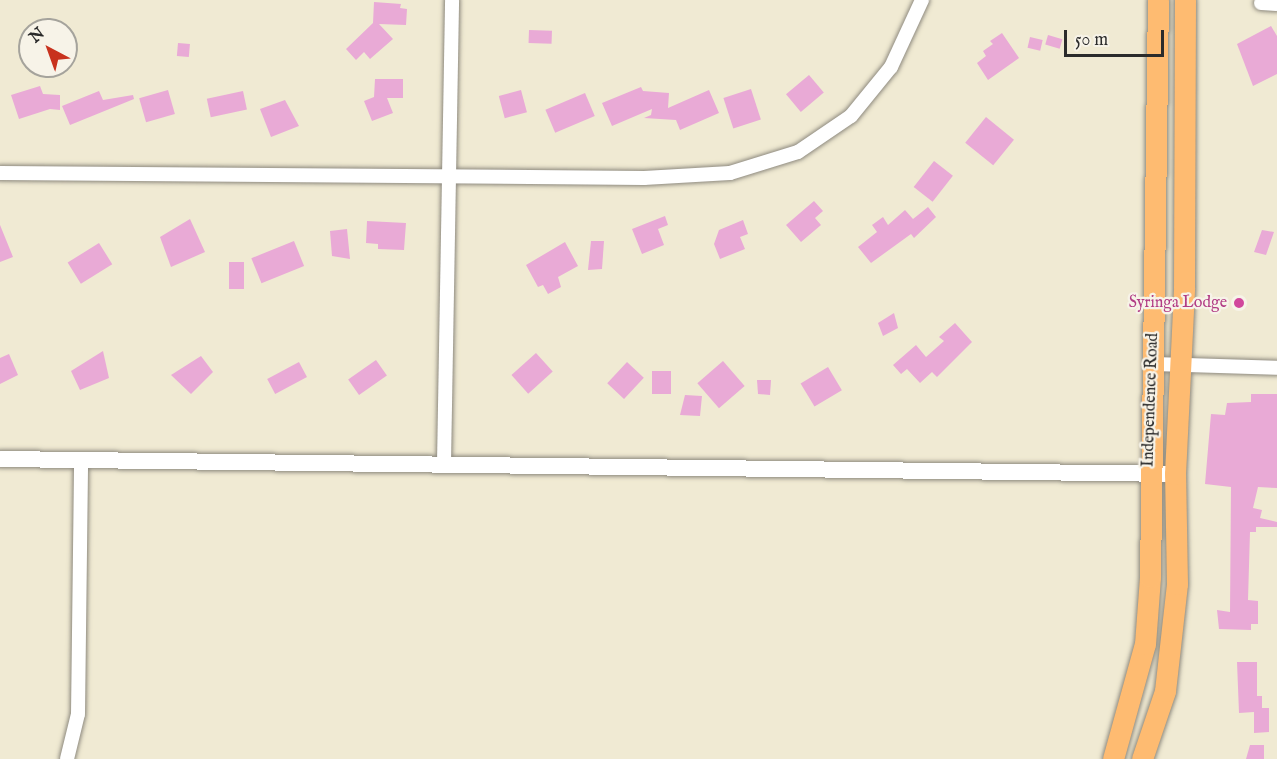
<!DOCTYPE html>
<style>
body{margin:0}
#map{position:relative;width:1277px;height:759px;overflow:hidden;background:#f0ead3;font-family:"IM FELL English",serif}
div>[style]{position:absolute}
.building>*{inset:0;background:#e9aad6;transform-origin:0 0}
.roads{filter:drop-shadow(0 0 2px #8e8a7f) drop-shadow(0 0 2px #8e8a7f)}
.minor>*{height:14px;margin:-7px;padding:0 7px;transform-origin:7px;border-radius:7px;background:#fff}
.tertiary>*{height:16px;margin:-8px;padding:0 8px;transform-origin:8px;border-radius:8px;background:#fff}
.primary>*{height:21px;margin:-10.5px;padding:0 10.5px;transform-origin:10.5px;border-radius:10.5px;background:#febb71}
.dots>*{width:16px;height:16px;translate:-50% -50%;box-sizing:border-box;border:3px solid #f7f3e8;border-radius:50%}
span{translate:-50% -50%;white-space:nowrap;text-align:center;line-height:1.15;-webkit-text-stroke:4.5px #f7f3e8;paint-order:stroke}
.hotel-label{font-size:16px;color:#b23c85}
.right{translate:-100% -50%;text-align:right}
.street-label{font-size:16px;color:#2b2b2b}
.north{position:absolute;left:18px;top:18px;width:60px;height:60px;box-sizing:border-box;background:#f7f3e8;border:2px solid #a5a39c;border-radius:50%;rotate:319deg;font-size:16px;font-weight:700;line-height:24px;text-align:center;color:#2b2b2b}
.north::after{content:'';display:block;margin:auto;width:21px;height:27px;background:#c8321e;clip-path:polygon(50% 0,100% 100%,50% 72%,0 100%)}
.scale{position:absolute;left:1064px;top:30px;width:100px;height:27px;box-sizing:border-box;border:3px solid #2b2b2b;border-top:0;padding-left:8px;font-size:18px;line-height:21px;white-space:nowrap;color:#2b2b2b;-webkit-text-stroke:4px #f7f3e8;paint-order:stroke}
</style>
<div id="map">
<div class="building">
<div style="clip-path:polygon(374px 2px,401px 4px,400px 8px,407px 9px,406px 25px,379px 24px,393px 39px,370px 59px,364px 52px,356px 60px,346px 49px,373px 23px)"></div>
<div style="clip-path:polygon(1271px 26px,1277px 36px,1277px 74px,1253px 86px,1237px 44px)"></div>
<div style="left:529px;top:30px;width:23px;height:13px;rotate:2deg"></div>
<div style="clip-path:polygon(1002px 33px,1019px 58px,988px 80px,977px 63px,986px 56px,983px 51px,993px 44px,990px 41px)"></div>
<div style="left:1048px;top:35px;width:15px;height:10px;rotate:16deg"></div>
<div style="left:1030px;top:37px;width:13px;height:11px;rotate:13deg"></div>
<div style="left:178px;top:43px;width:12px;height:13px;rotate:5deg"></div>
<div style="left:809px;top:75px;width:23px;height:30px;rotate:50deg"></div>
<div style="clip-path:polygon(375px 79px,403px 79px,403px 98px,387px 98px,393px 113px,372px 121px,364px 101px,374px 97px)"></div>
<div style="clip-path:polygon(40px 86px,43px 94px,60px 95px,60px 110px,50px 109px,19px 119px,11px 95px)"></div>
<div style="clip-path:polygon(641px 87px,643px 91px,669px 93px,668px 108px,709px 90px,719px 113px,680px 130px,676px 120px,644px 118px,651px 115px,652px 109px,612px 126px,602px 103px)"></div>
<div style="left:751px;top:89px;width:32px;height:29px;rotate:72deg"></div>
<div style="left:168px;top:90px;width:25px;height:30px;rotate:74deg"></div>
<div style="left:521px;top:90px;width:23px;height:23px;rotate:75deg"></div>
<div style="clip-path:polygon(99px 91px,103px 100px,133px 95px,134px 99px,70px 125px,62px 106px)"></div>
<div style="left:243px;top:91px;width:19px;height:37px;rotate:78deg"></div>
<div style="left:585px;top:93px;width:25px;height:43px;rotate:67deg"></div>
<div style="clip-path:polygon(285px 100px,299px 126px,271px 137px,260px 109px)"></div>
<div style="left:986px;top:117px;width:36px;height:33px;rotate:39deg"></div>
<div style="left:934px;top:161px;width:24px;height:33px;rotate:38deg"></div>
<div style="clip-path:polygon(814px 201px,823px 211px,815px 218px,821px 225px,801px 242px,786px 225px)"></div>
<div style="clip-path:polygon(928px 207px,936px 217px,914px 238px,911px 234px,871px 263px,858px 247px,877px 232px,872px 225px,883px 217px,888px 225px,905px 210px,913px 219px)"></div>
<div style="clip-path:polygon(665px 216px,668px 225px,658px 229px,664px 245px,642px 254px,632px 229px)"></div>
<div style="clip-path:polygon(190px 219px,205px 252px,171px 267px,160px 237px)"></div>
<div style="clip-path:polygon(743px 220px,748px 234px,740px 237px,745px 249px,720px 259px,714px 244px,719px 230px)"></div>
<div style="clip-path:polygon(367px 221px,406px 223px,404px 250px,378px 249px,378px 244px,366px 243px)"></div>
<div style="clip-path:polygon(0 225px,13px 257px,0 262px)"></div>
<div style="clip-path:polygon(347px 229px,350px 259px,332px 256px,330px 231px)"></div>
<div style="clip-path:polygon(1262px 230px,1274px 232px,1266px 255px,1254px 252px)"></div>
<div style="left:294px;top:241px;width:27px;height:46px;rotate:68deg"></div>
<div style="clip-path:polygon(591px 241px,604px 241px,602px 269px,588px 270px)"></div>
<div style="clip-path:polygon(565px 242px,578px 266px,558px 277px,561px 287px,548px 294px,543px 285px,538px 287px,526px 265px)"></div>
<div style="left:99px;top:243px;width:25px;height:37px;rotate:58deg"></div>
<div style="left:229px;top:262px;width:15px;height:27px"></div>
<div style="clip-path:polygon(894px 313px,898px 328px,883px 336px,878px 323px)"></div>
<div style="clip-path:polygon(955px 323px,972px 342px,937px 377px,932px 372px,920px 383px,907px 369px,901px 374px,893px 365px,916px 345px,926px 357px,944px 341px,939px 337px)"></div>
<div style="clip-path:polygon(103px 351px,109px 378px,80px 390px,71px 371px)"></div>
<div style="left:536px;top:353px;width:25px;height:33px;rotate:48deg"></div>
<div style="clip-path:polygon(9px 354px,18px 375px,0 384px,0 358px)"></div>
<div style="clip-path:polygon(201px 356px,213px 372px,191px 394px,171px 375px)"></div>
<div style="left:376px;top:360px;width:19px;height:34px;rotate:55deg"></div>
<div style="left:723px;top:361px;width:33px;height:34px;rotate:49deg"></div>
<div style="left:299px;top:362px;width:17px;height:36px;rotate:62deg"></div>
<div style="left:627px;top:362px;width:23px;height:29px;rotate:43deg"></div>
<div style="left:828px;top:367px;width:27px;height:32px;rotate:59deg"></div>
<div style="left:652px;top:371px;width:19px;height:23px"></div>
<div style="clip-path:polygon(757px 380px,771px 380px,770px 395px,758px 394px)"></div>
<div style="clip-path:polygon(1251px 394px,1277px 394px,1277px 488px,1258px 487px,1253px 508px,1262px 510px,1260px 518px,1277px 522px,1277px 527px,1256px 527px,1256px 532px,1250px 532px,1248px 600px,1258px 601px,1258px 624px,1251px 624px,1251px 630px,1219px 629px,1217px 610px,1230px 612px,1231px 487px,1205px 484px,1211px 414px,1225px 415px,1227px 403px,1251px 402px)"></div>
<div style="clip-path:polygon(685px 395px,702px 396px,700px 416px,680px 415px)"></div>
<div style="clip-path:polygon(1237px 662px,1257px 662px,1257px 696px,1262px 696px,1262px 708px,1269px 708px,1269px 732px,1254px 733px,1254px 712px,1239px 713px)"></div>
<div style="clip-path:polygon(1250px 745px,1264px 745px,1264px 759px,1246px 759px)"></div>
</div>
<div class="roads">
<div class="minor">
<div style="left:1261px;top:3px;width:16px;rotate:4deg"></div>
<div style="left:0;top:173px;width:644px;rotate:0.44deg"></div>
<div style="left:644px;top:178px;width:86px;rotate:-3.3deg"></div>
<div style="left:730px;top:173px;width:71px;rotate:-17.2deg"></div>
<div style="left:798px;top:152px;width:64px;rotate:-34.2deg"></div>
<div style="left:851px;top:116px;width:63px;rotate:-50.8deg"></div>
<div style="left:891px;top:67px;width:74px;rotate:-65.2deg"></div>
<div style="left:1153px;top:364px;width:124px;rotate:1.8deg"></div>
<div style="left:444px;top:463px;width:463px;rotate:-89deg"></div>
<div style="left:67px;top:759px;width:46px;rotate:-76.3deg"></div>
<div style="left:78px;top:714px;width:253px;rotate:-89.3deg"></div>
</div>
<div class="tertiary">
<div style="left:0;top:459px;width:1175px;rotate:0.73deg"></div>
</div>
<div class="primary">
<div style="left:1113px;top:759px;width:119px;rotate:-74.5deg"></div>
<div style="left:1145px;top:644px;width:67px;rotate:-85.7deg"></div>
<div style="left:1150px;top:577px;width:577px;rotate:-89.21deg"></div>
<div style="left:1142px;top:759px;width:72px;rotate:-71.3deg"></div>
<div style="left:1165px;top:691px;width:108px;rotate:-83.6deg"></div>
<div style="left:1177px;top:584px;width:110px;rotate:-91deg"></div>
<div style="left:1175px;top:474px;width:187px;rotate:-87.2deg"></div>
<div style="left:1184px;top:287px;width:287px;rotate:-89.8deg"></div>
</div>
</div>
<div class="dots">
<div style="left:1239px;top:303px;background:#d1479c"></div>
</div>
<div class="hotel-label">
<span class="right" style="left:1227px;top:303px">Syringa Lodge</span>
</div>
<div class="street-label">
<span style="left:1151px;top:400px;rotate:-88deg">Independence Road</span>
</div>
<div class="north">N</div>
<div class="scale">50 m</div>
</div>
